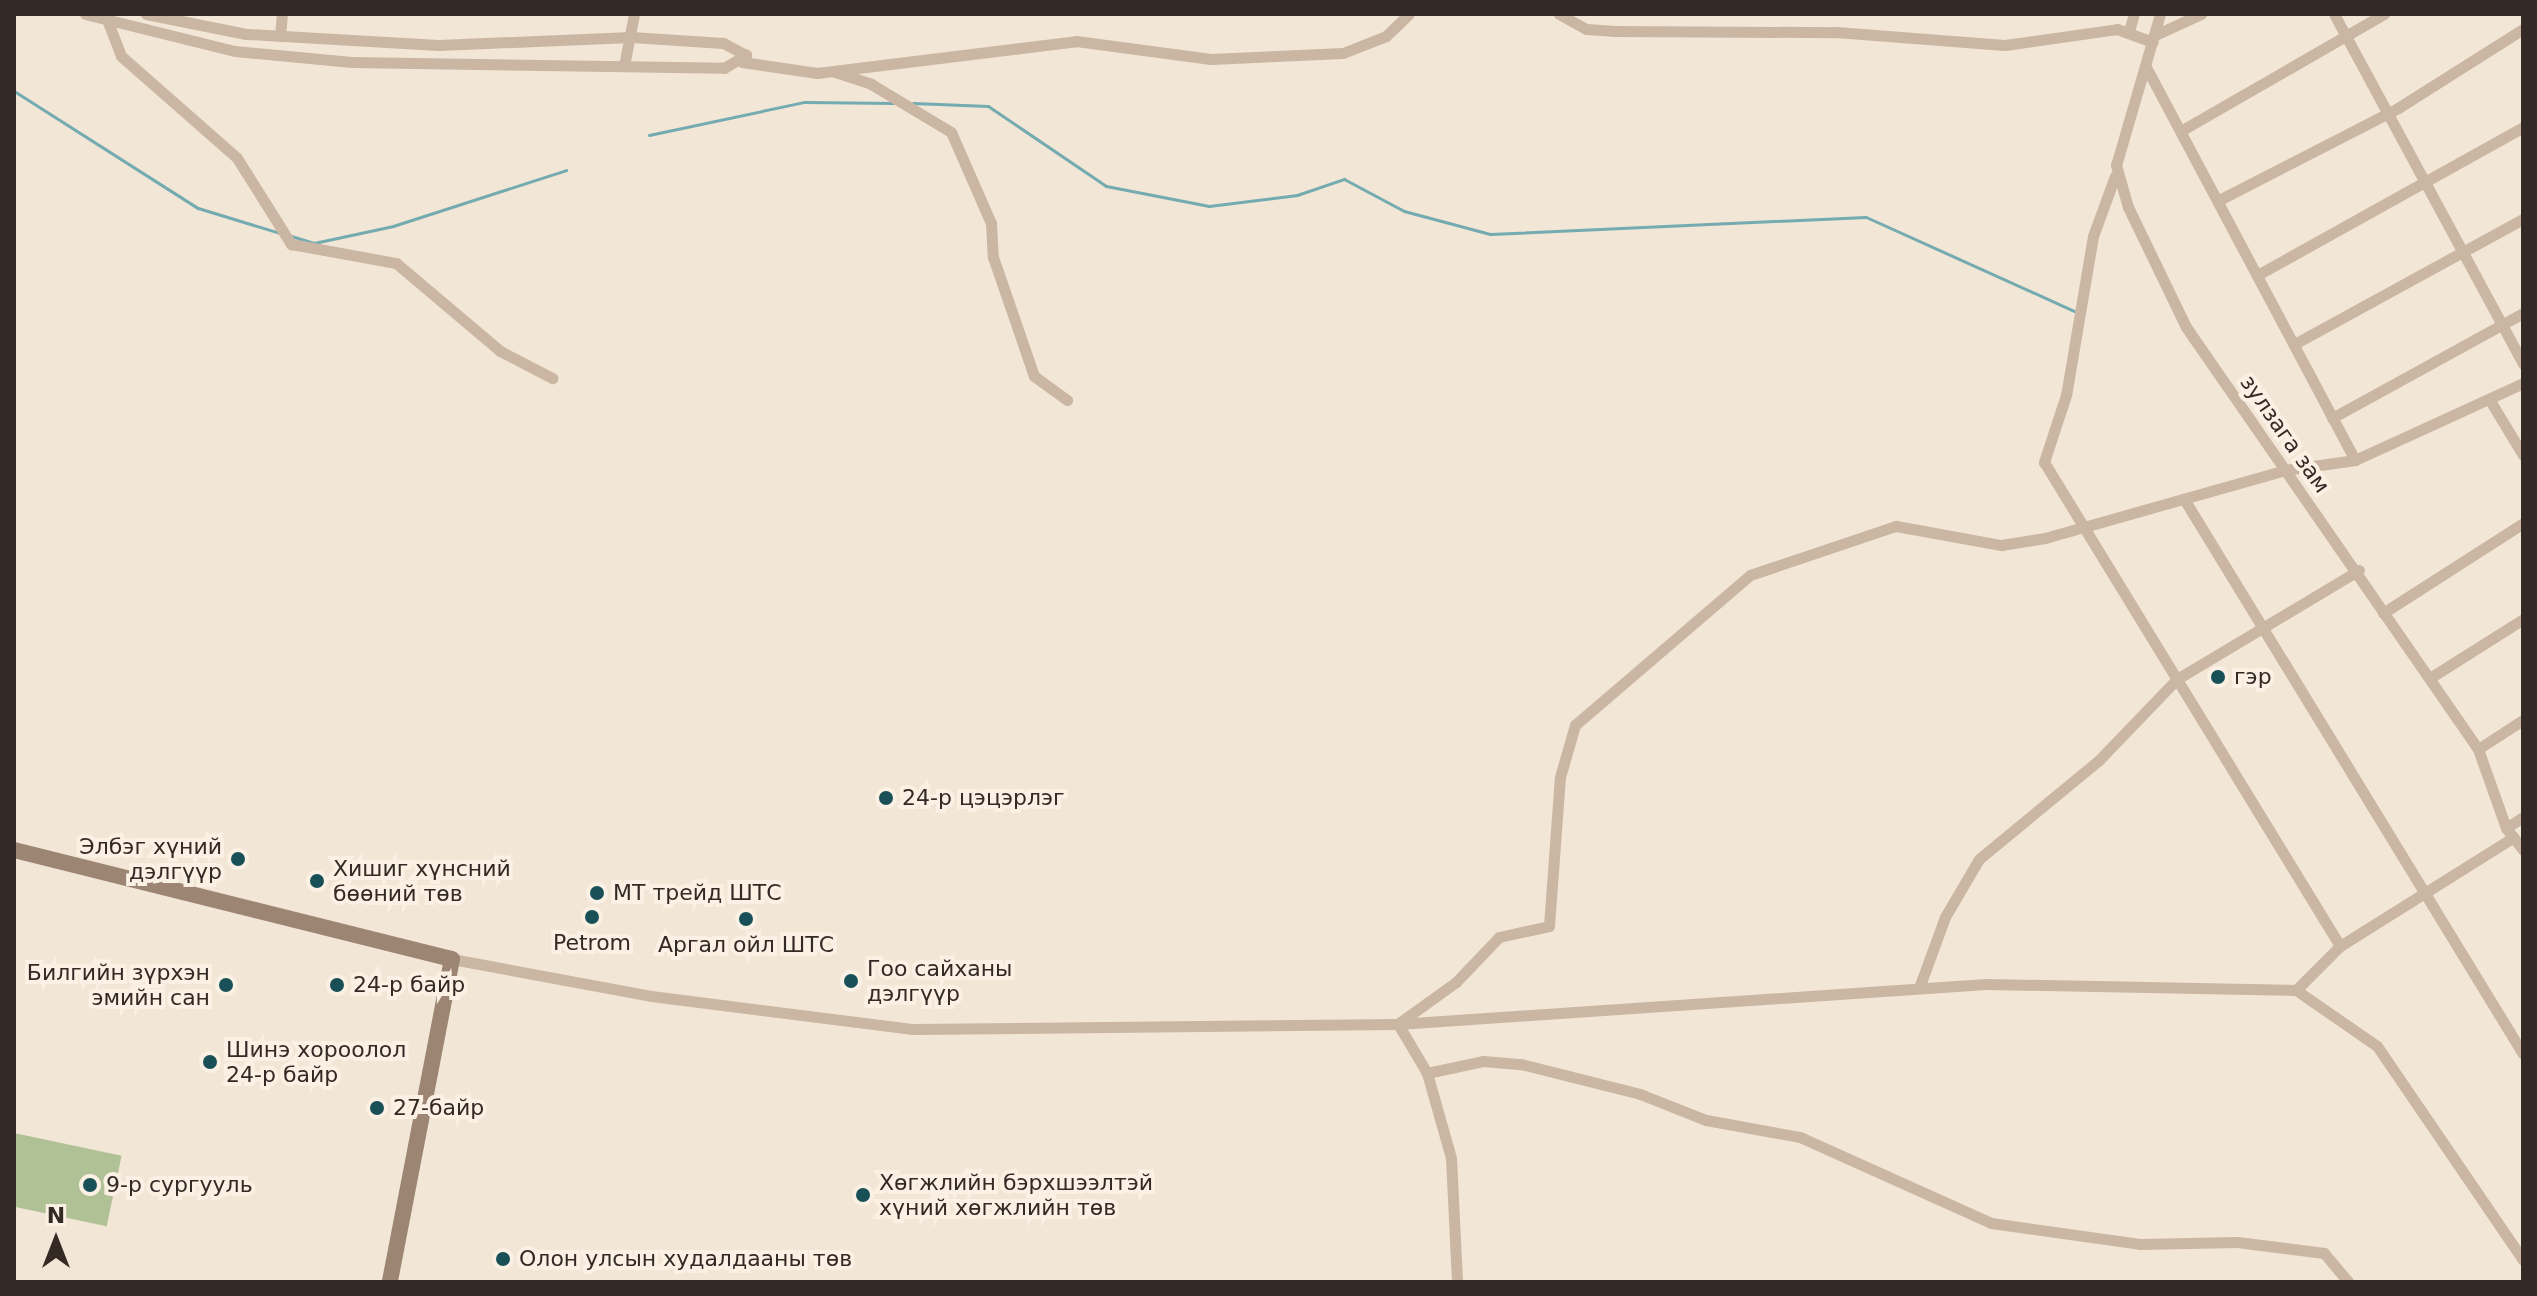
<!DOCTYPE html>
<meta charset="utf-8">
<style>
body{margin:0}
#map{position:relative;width:2537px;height:1296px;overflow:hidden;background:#f2e6d6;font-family:"DejaVu Sans",sans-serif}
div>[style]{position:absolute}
.green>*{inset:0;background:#b1c196;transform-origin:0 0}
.stream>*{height:3px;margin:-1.5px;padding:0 1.5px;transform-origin:1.5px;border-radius:1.5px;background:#74abb0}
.street>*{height:11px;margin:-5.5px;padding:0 5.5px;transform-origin:5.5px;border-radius:5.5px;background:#cab6a2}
.secondary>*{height:16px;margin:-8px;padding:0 8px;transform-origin:8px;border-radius:8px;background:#9d8574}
.dots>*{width:22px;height:22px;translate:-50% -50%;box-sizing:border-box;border:4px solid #faf0e3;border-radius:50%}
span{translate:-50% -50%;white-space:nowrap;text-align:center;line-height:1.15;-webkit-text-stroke:8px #faf0e3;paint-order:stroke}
.street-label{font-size:22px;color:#342a25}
.poi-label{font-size:22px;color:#342a25}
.left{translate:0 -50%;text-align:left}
.right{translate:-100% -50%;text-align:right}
.frame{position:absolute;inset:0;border:16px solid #342a25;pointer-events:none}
.north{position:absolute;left:16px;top:1200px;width:80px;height:80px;-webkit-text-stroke:6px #faf0e3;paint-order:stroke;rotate:0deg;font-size:22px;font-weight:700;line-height:32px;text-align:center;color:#342a25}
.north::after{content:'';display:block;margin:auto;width:28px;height:36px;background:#342a25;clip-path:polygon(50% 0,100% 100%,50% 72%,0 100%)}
</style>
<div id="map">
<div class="green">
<div style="left:14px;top:1133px;width:110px;height:72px;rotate:12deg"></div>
</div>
<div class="stream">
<div style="left:14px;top:91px;width:218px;rotate:32.5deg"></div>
<div style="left:198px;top:208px;width:86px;rotate:17deg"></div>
<div style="left:913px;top:103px;width:75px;rotate:2.3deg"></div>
<div style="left:988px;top:106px;width:143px;rotate:34.1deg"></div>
<div style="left:1106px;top:186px;width:105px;rotate:11deg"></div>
<div style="left:1209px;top:206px;width:89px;rotate:-7.1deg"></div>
<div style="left:1297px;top:195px;width:50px;rotate:-18.8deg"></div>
<div style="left:1344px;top:179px;width:68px;rotate:28.1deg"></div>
<div style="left:1404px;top:211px;width:89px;rotate:15deg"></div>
<div style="left:1490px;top:234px;width:376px;rotate:-2.6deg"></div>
<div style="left:1866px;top:217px;width:228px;rotate:24.3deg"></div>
<div style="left:649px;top:135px;width:158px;rotate:-12deg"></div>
<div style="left:804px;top:102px;width:90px;rotate:0.6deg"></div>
<div style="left:291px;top:236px;width:24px;rotate:17deg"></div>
<div style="left:314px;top:243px;width:81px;rotate:-12.1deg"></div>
<div style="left:393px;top:226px;width:182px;rotate:-17.9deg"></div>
</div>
<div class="street">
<div style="left:85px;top:14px;width:154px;rotate:13.9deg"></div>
<div style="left:235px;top:51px;width:117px;rotate:5.4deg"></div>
<div style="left:351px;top:62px;width:373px;rotate:0.9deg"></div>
<div style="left:724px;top:68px;width:26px;rotate:-31deg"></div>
<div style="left:746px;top:55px;width:26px;rotate:-152deg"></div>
<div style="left:723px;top:43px;width:92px;rotate:-176.3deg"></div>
<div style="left:631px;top:37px;width:193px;rotate:177.6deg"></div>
<div style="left:438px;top:45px;width:192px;rotate:-176.7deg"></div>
<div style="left:246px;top:34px;width:102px;rotate:-168.7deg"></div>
<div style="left:1559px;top:14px;width:31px;rotate:29deg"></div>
<div style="left:1586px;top:29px;width:26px;rotate:4deg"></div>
<div style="left:1612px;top:31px;width:224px;rotate:0.3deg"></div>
<div style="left:1836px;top:32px;width:169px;rotate:4.4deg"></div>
<div style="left:2005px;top:45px;width:113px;rotate:-8.1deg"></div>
<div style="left:2117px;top:29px;width:38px;rotate:20deg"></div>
<div style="left:2160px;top:14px;width:157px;rotate:106.2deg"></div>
<div style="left:2116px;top:165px;width:44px;rotate:74.1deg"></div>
<div style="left:2128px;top:207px;width:133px;rotate:64.2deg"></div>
<div style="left:2186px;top:327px;width:513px;rotate:55.32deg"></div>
<div style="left:2478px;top:749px;width:84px;rotate:70.5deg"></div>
<div style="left:2506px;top:828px;width:28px;rotate:52deg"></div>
<div style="left:2334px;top:14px;width:398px;rotate:61.6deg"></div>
<div style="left:108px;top:22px;width:36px;rotate:69deg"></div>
<div style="left:121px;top:56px;width:154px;rotate:41.3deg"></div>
<div style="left:237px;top:158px;width:102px;rotate:57.9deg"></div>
<div style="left:291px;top:244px;width:107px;rotate:10.3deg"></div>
<div style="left:396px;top:263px;width:136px;rotate:40.2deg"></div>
<div style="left:500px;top:351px;width:59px;rotate:27.4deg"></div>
<div style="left:2129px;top:31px;width:18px;rotate:-74deg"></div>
<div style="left:2155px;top:35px;width:51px;rotate:-24.5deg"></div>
<div style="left:280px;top:36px;width:22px;rotate:-85deg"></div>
<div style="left:742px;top:62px;width:76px;rotate:8.3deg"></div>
<div style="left:817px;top:73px;width:261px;rotate:-7deg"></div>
<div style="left:1076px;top:41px;width:136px;rotate:7.6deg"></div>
<div style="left:1211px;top:59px;width:132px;rotate:-2.6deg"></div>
<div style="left:1343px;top:53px;width:46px;rotate:-21.6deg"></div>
<div style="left:1386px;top:36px;width:32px;rotate:-44deg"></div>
<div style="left:624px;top:66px;width:53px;rotate:-79.1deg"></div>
<div style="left:2146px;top:67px;width:445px;rotate:62deg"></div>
<div style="left:835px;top:72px;width:38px;rotate:18deg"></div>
<div style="left:871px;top:84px;width:93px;rotate:31deg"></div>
<div style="left:951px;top:132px;width:99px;rotate:66.3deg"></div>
<div style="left:991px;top:223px;width:34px;rotate:87deg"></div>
<div style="left:993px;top:257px;width:126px;rotate:71deg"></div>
<div style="left:1034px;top:376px;width:41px;rotate:36deg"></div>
<div style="left:2184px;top:129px;width:231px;rotate:-29.9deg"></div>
<div style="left:2115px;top:176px;width:64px;rotate:110.1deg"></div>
<div style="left:2093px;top:236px;width:161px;rotate:99.6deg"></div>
<div style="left:2066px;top:395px;width:71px;rotate:108.2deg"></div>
<div style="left:2044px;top:462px;width:567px;rotate:58.55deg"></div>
<div style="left:2221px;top:199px;width:199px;rotate:-27.2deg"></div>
<div style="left:2398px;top:108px;width:148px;rotate:-32.3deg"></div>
<div style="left:2261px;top:273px;width:300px;rotate:-29.1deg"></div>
<div style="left:2298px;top:342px;width:256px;rotate:-28.7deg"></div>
<div style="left:2489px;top:399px;width:66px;rotate:58.7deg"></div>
<div style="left:2332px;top:418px;width:218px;rotate:-28.8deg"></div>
<div style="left:2184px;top:499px;width:650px;rotate:58.58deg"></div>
<div style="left:2383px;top:613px;width:166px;rotate:-32.7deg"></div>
<div style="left:2433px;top:676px;width:107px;rotate:-32.3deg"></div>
<div style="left:2478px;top:749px;width:54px;rotate:-32.8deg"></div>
<div style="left:2506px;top:828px;width:20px;rotate:-33deg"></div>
<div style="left:452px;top:959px;width:202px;rotate:10.5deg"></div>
<div style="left:651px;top:996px;width:264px;rotate:7.2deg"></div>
<div style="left:913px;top:1029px;width:485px;rotate:-0.6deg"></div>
<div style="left:1398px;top:1024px;width:589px;rotate:-3.89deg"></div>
<div style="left:1986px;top:984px;width:310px;rotate:1.1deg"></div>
<div style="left:2296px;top:990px;width:98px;rotate:34.7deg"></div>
<div style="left:2377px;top:1046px;width:259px;rotate:55.7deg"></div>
<div style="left:1919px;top:988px;width:76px;rotate:-69.9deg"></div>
<div style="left:1945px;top:917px;width:67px;rotate:-59.6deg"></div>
<div style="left:1979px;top:859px;width:156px;rotate:-39.5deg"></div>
<div style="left:2099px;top:760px;width:112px;rotate:-46.1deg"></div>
<div style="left:2177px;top:679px;width:212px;rotate:-30.9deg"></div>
<div style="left:2296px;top:990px;width:62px;rotate:-45deg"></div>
<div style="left:2340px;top:946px;width:205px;rotate:-32.1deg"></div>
<div style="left:1399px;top:1023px;width:70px;rotate:-35.7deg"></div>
<div style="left:1456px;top:982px;width:62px;rotate:-46.3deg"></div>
<div style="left:1499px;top:937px;width:51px;rotate:-12.4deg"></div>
<div style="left:1549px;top:926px;width:149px;rotate:-85.8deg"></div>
<div style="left:1560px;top:777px;width:54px;rotate:-73.9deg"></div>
<div style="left:1575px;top:725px;width:230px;rotate:-40.6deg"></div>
<div style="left:1750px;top:575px;width:154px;rotate:-18.6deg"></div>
<div style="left:1896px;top:526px;width:107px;rotate:10.3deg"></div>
<div style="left:2001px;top:545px;width:45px;rotate:-9deg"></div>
<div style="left:2045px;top:538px;width:249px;rotate:-15.8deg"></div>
<div style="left:2285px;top:470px;width:71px;rotate:-8.1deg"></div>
<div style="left:2355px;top:460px;width:185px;rotate:-24.6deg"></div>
<div style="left:1398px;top:1024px;width:57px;rotate:59.4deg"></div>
<div style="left:1427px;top:1073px;width:57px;rotate:-12.1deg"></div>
<div style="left:1483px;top:1061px;width:38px;rotate:5deg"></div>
<div style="left:1521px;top:1064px;width:123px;rotate:14.1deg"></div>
<div style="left:1640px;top:1094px;width:71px;rotate:21.5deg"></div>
<div style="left:1706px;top:1120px;width:96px;rotate:10.3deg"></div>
<div style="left:1800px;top:1137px;width:209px;rotate:24.2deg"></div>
<div style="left:1991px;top:1223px;width:150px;rotate:8deg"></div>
<div style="left:2140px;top:1244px;width:97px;rotate:-1.2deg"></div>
<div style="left:2237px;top:1242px;width:88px;rotate:7.2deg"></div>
<div style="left:2324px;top:1253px;width:38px;rotate:50deg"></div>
<div style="left:1427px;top:1073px;width:88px;rotate:74.2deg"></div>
<div style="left:1451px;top:1158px;width:124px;rotate:87.2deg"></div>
</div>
<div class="secondary">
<div style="left:14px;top:850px;width:451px;rotate:14deg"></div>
<div style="left:452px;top:959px;width:329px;rotate:100.9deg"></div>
</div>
<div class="dots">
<div style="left:2218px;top:677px;background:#195057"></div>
<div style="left:886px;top:798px;background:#195057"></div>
<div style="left:238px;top:859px;background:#195057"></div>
<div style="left:317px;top:881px;background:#195057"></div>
<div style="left:597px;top:893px;background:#195057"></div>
<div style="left:592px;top:917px;background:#195057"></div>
<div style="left:746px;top:919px;background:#195057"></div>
<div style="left:851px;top:981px;background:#195057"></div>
<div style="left:226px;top:985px;background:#195057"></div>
<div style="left:337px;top:985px;background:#195057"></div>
<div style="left:210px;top:1062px;background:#195057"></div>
<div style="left:377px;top:1108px;background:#195057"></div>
<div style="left:90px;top:1185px;background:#195057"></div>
<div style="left:863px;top:1195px;background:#195057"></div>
<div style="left:503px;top:1259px;background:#195057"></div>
</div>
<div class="street-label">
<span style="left:2285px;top:434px;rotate:55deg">зулзага зам</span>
</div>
<div class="poi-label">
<span class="left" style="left:2234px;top:677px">гэр</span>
<span class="left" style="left:902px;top:798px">24-р цэцэрлэг</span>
<span class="right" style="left:222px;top:859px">Элбэг хүний<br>дэлгүүр</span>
<span class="left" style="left:333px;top:881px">Хишиг хүнсний<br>бөөний төв</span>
<span class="left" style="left:613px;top:893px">МТ трейд ШТС</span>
<span style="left:592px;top:943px">Petrom</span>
<span style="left:746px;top:945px">Аргал ойл ШТС</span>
<span class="left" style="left:867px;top:981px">Гоо сайханы<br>дэлгүүр</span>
<span class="right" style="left:210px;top:985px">Билгийн зүрхэн<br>эмийн сан</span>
<span class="left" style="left:353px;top:985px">24-р байр</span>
<span class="left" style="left:226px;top:1062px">Шинэ хороолол<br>24-р байр</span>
<span class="left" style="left:393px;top:1108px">27-байр</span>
<span class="left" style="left:879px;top:1195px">Хөгжлийн бэрхшээлтэй<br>хүний хөгжлийн төв</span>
<span class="left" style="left:106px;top:1185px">9-р сургууль</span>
<span class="left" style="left:519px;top:1259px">Олон улсын худалдааны төв</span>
</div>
<div class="frame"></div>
<div class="north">N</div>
</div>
